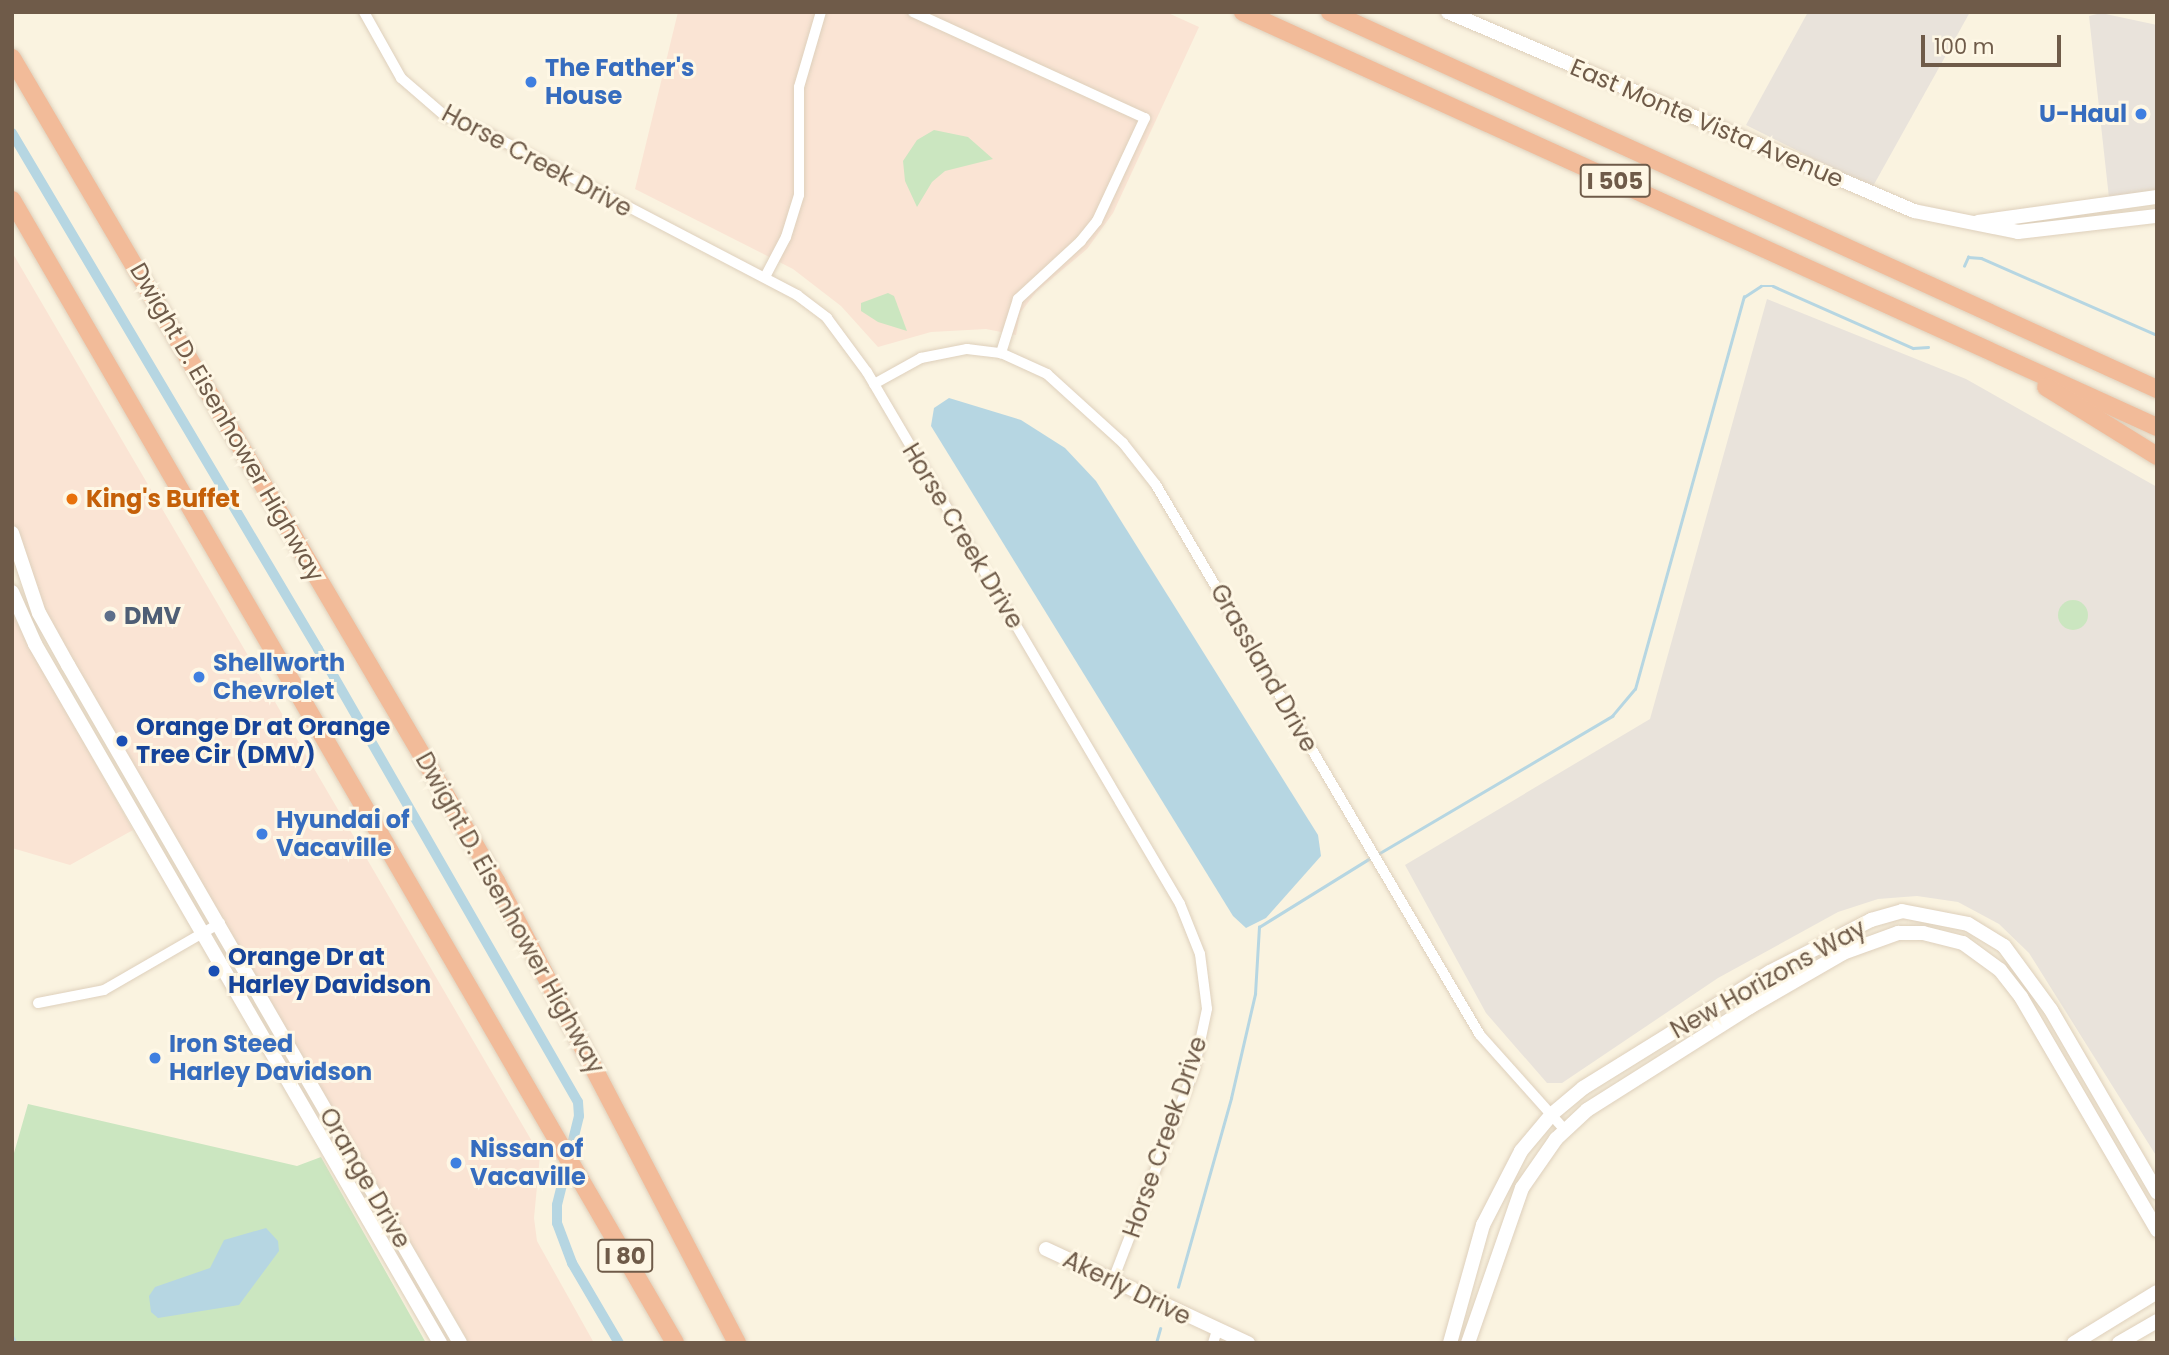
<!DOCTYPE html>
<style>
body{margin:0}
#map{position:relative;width:2169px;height:1355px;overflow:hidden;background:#faf3e0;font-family:Poppins,sans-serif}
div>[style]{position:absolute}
.commercial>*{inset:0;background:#fae4d4}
.industrial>*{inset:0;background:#e9e3db}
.green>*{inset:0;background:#cbe6c0}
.round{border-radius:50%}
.water>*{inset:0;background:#b6d6e2}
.stream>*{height:2.5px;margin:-1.25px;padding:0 1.25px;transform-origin:1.25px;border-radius:1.25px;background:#b6d6e2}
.canal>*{height:10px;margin:-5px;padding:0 5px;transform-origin:5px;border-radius:5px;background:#b6d6e2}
.roads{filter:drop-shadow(0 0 2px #ded0bc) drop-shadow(0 0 2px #ded0bc)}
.street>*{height:10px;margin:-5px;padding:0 5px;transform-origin:5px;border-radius:5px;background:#fff}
.secondary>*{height:14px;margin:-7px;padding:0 7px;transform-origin:7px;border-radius:7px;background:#fff}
.highway>*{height:18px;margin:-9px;padding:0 9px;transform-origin:9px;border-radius:9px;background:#f2bb99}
.dots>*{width:19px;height:19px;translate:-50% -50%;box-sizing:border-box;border:4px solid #fef7e5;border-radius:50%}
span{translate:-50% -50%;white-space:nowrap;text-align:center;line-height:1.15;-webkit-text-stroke:6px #fef7e5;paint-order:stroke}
.shield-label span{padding:2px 5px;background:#fef7e5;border:2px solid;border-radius:5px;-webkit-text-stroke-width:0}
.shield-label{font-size:23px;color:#6f5b49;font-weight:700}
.shop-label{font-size:24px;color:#366cbe;font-weight:700}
.left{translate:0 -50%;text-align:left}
.right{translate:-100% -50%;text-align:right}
.street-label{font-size:24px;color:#6f5b49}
.food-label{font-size:24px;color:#c56008;font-weight:700}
.service-label{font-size:24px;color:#4e5e75;font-weight:700}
.transit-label{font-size:24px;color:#164399;font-weight:700}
.frame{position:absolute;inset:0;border:14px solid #6f5b49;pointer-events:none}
.scale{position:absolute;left:1921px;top:35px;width:140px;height:32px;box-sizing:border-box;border:4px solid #6f5b49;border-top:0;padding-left:9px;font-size:21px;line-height:24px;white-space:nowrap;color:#6f5b49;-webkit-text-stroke:5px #fef7e5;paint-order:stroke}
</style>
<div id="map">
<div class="commercial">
<div style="clip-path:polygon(678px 12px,1166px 12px,1199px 27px,1113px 213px,1087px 249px,1036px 292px,1020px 313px,1016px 335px,986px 329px,931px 332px,878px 347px,841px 306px,793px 269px,635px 189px)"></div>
<div style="clip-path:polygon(12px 252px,540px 1155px,534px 1218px,537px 1241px,594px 1343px,469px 1343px,47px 618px,15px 530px,12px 509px)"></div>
<div style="clip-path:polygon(12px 614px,133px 830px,70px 865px,12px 848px)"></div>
</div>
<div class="industrial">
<div style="clip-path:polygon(1808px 12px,1970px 12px,1872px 188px,1746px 125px)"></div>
<div style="clip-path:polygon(2101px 13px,2157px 25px,2157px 193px,2109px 198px,2089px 16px)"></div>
<div style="clip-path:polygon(1767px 299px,1966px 379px,2157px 487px,2157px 1157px,2029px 953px,1999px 924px,1958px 902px,1917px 896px,1878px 899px,1838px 912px,1718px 978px,1562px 1083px,1547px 1083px,1486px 1013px,1405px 865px,1650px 719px)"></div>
</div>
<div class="green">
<div style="clip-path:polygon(934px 130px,968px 137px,993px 159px,945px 171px,932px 182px,917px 207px,905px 181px,903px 161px,917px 140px)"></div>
<div style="clip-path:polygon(888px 293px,894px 296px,907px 331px,878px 322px,861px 311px,861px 303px)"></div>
<div class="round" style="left:2058px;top:600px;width:30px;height:30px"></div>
<div style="clip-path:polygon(28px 1104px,297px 1166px,321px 1157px,426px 1343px,17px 1343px,12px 1334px,12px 1160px)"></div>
</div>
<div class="water">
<div style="clip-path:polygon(949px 398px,1021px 420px,1065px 448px,1096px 481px,1318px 835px,1321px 856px,1266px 918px,1246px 928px,1233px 916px,931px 426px,934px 408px)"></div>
<div style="clip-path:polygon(266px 1228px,278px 1241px,279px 1251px,239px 1305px,158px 1318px,151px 1312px,149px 1296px,155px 1287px,210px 1268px,224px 1240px)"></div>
</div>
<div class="stream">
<div style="left:1964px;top:266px;width:10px;rotate:-66deg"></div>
<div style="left:1968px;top:257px;width:13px;rotate:4deg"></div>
<div style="left:1981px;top:258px;width:192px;rotate:23.6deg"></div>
<div style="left:1378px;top:854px;width:272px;rotate:-30.5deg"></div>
<div style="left:1612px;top:716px;width:35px;rotate:-50deg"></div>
<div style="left:1635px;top:689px;width:407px;rotate:-74.5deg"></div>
<div style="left:1744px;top:297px;width:20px;rotate:-33deg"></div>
<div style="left:1761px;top:286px;width:12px"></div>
<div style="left:1773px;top:286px;width:153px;rotate:23.9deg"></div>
<div style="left:1913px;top:348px;width:15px;rotate:-4deg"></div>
<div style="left:1178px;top:1287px;width:196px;rotate:-74.3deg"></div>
<div style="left:1231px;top:1098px;width:107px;rotate:-77deg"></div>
<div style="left:1255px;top:994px;width:67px;rotate:-86.6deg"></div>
<div style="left:1259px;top:927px;width:133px;rotate:-31.8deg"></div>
<div style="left:12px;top:1335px;width:9px;rotate:63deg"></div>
<div style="left:1156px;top:1343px;width:15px;rotate:-74deg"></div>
</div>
<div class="canal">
<div style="left:12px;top:133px;width:600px;rotate:59.33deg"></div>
<div style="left:318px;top:649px;width:522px;rotate:60.15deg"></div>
<div style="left:578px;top:1102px;width:14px;rotate:86deg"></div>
<div style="left:579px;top:1116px;width:92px;rotate:103.9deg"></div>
<div style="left:557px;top:1205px;width:18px;rotate:90deg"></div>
<div style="left:557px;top:1223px;width:43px;rotate:69.4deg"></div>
<div style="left:572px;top:1263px;width:93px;rotate:59.6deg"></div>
</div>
<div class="roads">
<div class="street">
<div style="left:364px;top:12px;width:76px;rotate:60.7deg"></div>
<div style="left:401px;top:78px;width:58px;rotate:40.8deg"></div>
<div style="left:445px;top:116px;width:48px;rotate:22.2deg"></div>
<div style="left:489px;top:134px;width:348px;rotate:27.6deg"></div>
<div style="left:797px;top:295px;width:38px;rotate:37deg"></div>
<div style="left:827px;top:318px;width:67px;rotate:53.5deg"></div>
<div style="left:867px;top:372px;width:617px;rotate:59.53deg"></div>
<div style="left:1180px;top:904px;width:54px;rotate:68.2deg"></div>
<div style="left:1200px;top:954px;width:55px;rotate:82.7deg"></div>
<div style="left:1207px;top:1009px;width:62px;rotate:102deg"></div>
<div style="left:1194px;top:1070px;width:225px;rotate:111.1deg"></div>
<div style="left:913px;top:12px;width:255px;rotate:24.6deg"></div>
<div style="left:1145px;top:118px;width:114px;rotate:115deg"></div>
<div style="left:1097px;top:221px;width:26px;rotate:129deg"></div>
<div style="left:1081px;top:241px;width:86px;rotate:137.4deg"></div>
<div style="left:1018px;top:299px;width:57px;rotate:107.5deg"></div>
<div style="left:765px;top:277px;width:45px;rotate:-62.3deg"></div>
<div style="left:786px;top:237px;width:44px;rotate:-72.8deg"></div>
<div style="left:799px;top:195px;width:108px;rotate:-90deg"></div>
<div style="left:799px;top:87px;width:78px;rotate:-73.7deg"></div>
<div style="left:874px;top:384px;width:54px;rotate:-29deg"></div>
<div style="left:921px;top:358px;width:47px;rotate:-11.1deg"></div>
<div style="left:967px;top:349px;width:34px;rotate:7deg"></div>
<div style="left:1001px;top:353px;width:51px;rotate:24.5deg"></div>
<div style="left:1047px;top:374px;width:103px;rotate:42.2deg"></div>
<div style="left:1123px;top:443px;width:53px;rotate:51.8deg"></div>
<div style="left:1156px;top:485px;width:638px;rotate:59.5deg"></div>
<div style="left:1480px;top:1035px;width:127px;rotate:48.2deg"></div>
<div style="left:38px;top:1003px;width:67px;rotate:-11.1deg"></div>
<div style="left:104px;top:990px;width:134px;rotate:-30deg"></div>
<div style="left:1213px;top:1343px;width:13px;rotate:-72deg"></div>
</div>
<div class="secondary">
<div style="left:1448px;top:12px;width:507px;rotate:23.12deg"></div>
<div style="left:1914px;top:211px;width:106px;rotate:11.4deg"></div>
<div style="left:2018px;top:232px;width:140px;rotate:-6.6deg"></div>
<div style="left:1978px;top:222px;width:181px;rotate:-8deg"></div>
<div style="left:12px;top:533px;width:84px;rotate:71.4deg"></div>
<div style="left:39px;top:613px;width:60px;rotate:60.9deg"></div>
<div style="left:68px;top:665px;width:783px;rotate:59.96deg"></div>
<div style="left:12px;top:592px;width:57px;rotate:66.1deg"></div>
<div style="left:35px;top:644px;width:808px;rotate:59.91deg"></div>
<div style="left:1046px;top:1249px;width:223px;rotate:25deg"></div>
<div style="left:1450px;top:1343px;width:123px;rotate:-74.4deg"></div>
<div style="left:1483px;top:1225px;width:83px;rotate:-62.8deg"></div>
<div style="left:1521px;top:1151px;width:48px;rotate:-50deg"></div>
<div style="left:1552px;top:1114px;width:40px;rotate:-40deg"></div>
<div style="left:1583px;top:1088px;width:220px;rotate:-31.8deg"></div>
<div style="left:1770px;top:972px;width:114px;rotate:-27.2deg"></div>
<div style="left:1871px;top:920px;width:32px;rotate:-16deg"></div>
<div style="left:1902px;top:911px;width:67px;rotate:11.1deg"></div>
<div style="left:1968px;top:924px;width:42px;rotate:31.4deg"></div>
<div style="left:2004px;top:946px;width:79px;rotate:53.7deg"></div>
<div style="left:2051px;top:1010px;width:211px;rotate:59.8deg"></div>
<div style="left:1468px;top:1343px;width:164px;rotate:-70.8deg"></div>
<div style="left:1522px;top:1188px;width:60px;rotate:-55.2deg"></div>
<div style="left:1556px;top:1139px;width:42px;rotate:-43.1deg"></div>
<div style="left:1587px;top:1110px;width:193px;rotate:-32.3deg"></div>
<div style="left:1750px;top:1007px;width:108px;rotate:-30.1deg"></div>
<div style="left:1843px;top:953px;width:59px;rotate:-20deg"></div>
<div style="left:1898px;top:933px;width:25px"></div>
<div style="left:1923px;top:933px;width:41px;rotate:14deg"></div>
<div style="left:1963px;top:943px;width:46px;rotate:36.1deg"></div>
<div style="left:2000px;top:970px;width:34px;rotate:52deg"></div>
<div style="left:2021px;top:997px;width:270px;rotate:59.7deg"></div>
<div style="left:2074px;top:1343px;width:97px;rotate:-31.6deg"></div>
<div style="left:2119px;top:1343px;width:44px;rotate:-30.1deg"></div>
</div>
<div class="highway">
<div style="left:1243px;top:12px;width:1004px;rotate:24.42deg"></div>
<div style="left:1330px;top:12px;width:909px;rotate:24.51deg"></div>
<div style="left:12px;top:58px;width:955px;rotate:59.54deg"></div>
<div style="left:496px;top:881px;width:521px;rotate:62.45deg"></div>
<div style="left:12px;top:200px;width:1321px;rotate:59.88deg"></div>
<div style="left:2046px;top:387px;width:131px;rotate:31.9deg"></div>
</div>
</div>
<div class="dots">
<div style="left:531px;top:82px;background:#3f7fe0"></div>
<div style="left:2141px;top:114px;background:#3f7fe0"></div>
<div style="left:72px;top:499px;background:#e8710a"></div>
<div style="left:110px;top:616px;background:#5c6f8a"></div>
<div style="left:199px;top:677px;background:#3f7fe0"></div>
<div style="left:122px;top:741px;background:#1a4fb4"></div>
<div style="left:262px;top:834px;background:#3f7fe0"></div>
<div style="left:214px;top:971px;background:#1a4fb4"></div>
<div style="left:155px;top:1058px;background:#3f7fe0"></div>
<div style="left:456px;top:1163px;background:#3f7fe0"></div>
</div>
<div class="shield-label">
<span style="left:1615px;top:181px">I 505</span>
<span style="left:625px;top:1256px">I 80</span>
</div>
<div class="shop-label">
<span class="left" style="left:545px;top:82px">The Father's<br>House</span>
<span class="right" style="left:2127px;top:114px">U-Haul</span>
<span class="left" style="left:213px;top:677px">Shellworth<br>Chevrolet</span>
<span class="left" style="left:276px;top:834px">Hyundai of<br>Vacaville</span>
<span class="left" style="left:169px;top:1058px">Iron Steed<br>Harley Davidson</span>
<span class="left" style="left:470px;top:1163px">Nissan of<br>Vacaville</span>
</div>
<div class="street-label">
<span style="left:1707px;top:123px;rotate:23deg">East Monte Vista Avenue</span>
<span style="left:537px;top:161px;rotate:28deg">Horse Creek Drive</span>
<span style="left:227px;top:422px;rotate:60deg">Dwight D. Eisenhower Highway</span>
<span style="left:963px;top:536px;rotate:59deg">Horse Creek Drive</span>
<span style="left:1264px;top:668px;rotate:60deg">Grassland Drive</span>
<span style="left:510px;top:913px;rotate:61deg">Dwight D. Eisenhower Highway</span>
<span style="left:1768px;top:979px;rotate:-29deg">New Horizons Way</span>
<span style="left:1165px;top:1137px;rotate:-71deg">Horse Creek Drive</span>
<span style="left:365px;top:1178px;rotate:60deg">Orange Drive</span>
<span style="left:1127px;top:1288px;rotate:26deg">Akerly Drive</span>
</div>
<div class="food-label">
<span class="left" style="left:86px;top:499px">King's Buffet</span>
</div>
<div class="service-label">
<span class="left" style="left:124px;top:616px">DMV</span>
</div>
<div class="transit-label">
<span class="left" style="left:136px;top:741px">Orange Dr at Orange<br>Tree Cir (DMV)</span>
<span class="left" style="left:228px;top:971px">Orange Dr at<br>Harley Davidson</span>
</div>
<div class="frame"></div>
<div class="scale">100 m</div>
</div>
